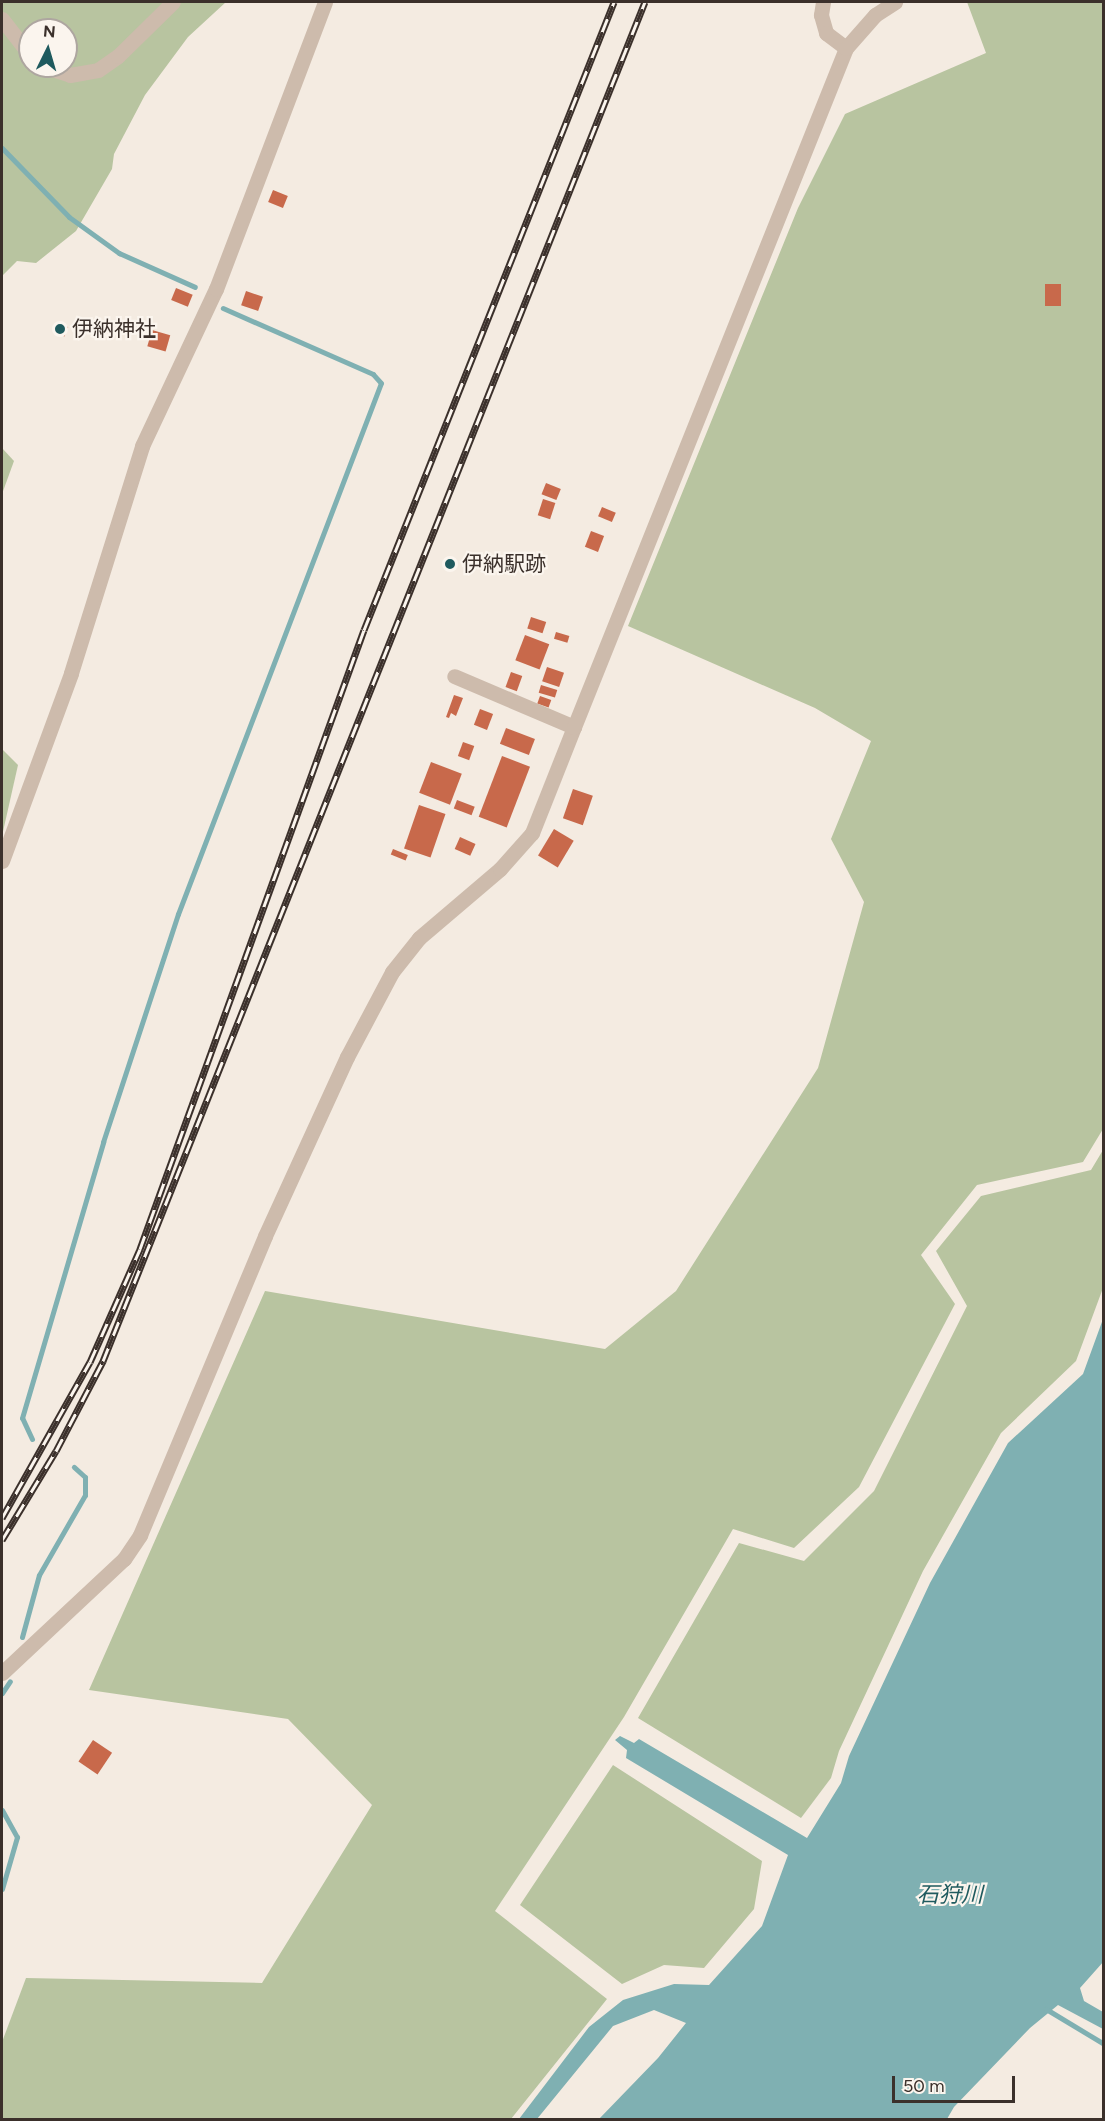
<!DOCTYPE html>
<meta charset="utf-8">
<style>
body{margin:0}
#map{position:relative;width:1105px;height:2121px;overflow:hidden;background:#f4ebe1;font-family:Figtree,"Noto Sans JP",sans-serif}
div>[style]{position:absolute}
.green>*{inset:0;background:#b8c4a0}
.water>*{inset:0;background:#7fb0b2}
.stream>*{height:5px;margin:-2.5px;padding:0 2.5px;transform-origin:2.5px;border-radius:2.5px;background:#7fb0b2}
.building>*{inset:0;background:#c8694b;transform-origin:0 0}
.minor>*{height:15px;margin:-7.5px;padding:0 7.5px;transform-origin:7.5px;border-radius:7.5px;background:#cdbbac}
.tertiary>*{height:15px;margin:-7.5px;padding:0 7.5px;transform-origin:7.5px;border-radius:7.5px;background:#cdbbac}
.rail>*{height:7px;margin-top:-3.5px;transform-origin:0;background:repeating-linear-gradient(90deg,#fbf5ee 0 14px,#3b302b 0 28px);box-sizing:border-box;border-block:2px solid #3b302b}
.dots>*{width:16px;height:16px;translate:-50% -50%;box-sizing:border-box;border:3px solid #fbf5ee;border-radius:50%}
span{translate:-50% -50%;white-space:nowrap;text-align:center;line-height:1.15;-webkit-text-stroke:4.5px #fbf5ee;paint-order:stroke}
.poi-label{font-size:21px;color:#3b302b}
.left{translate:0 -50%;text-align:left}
.water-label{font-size:22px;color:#1f5a5e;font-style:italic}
.frame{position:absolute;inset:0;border:3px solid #3b302b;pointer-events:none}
.north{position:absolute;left:18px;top:18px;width:60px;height:60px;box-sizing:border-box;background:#fbf5ee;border:2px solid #aea6a0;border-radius:50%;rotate:5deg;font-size:16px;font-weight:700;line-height:24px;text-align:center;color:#3b302b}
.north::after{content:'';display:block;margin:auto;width:21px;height:27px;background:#1f5a5e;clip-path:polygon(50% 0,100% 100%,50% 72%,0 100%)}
.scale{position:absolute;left:892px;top:2076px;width:123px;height:27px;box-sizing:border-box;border:3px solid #3b302b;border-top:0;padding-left:8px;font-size:18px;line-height:21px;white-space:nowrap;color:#3b302b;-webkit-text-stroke:4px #fbf5ee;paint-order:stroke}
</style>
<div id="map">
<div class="green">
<div style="clip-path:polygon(evenodd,2px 2px,226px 2px,188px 37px,145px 95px,114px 154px,112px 169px,76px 231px,36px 263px,17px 261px,2px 276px,2px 2px,30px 30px,66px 30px,66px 66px,30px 66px,30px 30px)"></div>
<div style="clip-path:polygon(967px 2px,1103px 2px,1103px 1129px,1083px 1162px,977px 1185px,921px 1255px,955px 1304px,859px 1487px,794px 1548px,733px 1529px,624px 1717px,495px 1911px,607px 1999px,511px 2119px,2px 2119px,2px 2042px,26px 1978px,262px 1983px,372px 1805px,288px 1719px,89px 1690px,265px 1291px,605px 1349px,676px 1291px,818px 1068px,864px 902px,831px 839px,871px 741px,815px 708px,628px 626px,798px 208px,845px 114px,986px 53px)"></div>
<div style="clip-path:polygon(2px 448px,14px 461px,2px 494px)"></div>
<div style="clip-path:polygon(2px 749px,18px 765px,2px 836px)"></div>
<div style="clip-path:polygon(1103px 1150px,1103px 1288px,1076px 1361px,1001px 1433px,923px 1571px,839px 1751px,831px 1778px,801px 1818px,638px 1718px,739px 1543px,804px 1561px,874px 1491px,967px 1306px,936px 1251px,981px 1196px,1091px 1170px)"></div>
<div style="clip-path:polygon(613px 1765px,762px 1861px,754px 1909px,704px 1968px,664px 1965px,622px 1984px,520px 1905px)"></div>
</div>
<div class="water">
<div style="clip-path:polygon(1103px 1319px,1104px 1961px,1080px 1988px,1084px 2001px,1103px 2012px,1103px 2029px,1058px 2005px,1030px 2028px,954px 2107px,947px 2119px,599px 2119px,658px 2058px,686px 2023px,654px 2010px,613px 2026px,537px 2119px,519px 2119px,589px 2027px,623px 2000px,674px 1984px,709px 1985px,762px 1926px,788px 1855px,626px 1758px,627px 1750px,615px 1740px,620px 1736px,634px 1743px,639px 1739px,807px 1838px,841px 1783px,849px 1756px,930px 1583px,1008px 1443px,1083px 1374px)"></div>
</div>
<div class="stream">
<div style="left:2px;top:148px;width:96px;rotate:45.8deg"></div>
<div style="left:69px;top:217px;width:62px;rotate:35.8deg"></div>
<div style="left:119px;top:253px;width:83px;rotate:24.1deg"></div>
<div style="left:32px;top:1439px;width:23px;rotate:-115deg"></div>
<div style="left:22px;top:1418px;width:288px;rotate:-73.6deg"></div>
<div style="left:103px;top:1142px;width:240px;rotate:-71.8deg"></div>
<div style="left:178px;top:914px;width:568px;rotate:-69.08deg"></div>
<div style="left:381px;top:383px;width:12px;rotate:-132deg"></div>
<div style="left:373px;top:374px;width:164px;rotate:-156.3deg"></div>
<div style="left:22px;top:1637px;width:64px;rotate:-74.7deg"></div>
<div style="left:39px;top:1575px;width:92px;rotate:-60.1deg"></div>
<div style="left:85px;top:1495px;width:18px;rotate:-90deg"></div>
<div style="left:85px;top:1477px;width:15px;rotate:-138deg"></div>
<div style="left:2px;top:1693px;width:14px;rotate:-56deg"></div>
<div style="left:2px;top:1810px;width:31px;rotate:61deg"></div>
<div style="left:17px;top:1837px;width:54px;rotate:106.1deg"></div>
<div style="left:1046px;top:2009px;width:68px;rotate:31.1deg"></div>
</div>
<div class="building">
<div style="left:273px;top:190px;width:16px;height:13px;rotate:22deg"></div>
<div style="left:1045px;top:284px;width:16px;height:22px"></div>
<div style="left:176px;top:288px;width:18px;height:13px;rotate:22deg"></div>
<div style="left:246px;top:291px;width:18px;height:15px;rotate:19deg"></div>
<div style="left:58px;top:323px;width:11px;height:10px;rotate:22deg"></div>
<div style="left:152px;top:330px;width:19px;height:17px;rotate:16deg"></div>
<div style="left:546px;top:483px;width:16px;height:12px;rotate:22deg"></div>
<div style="left:543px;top:499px;width:13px;height:17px;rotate:18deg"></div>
<div style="left:602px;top:507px;width:15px;height:10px;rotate:23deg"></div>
<div style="left:591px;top:531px;width:14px;height:17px;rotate:21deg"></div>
<div style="left:531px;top:617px;width:16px;height:12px;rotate:18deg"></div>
<div style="left:556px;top:632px;width:14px;height:7px;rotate:17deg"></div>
<div style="left:525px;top:635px;width:26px;height:27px;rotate:21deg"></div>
<div style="left:547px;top:667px;width:18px;height:15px;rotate:19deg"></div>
<div style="left:511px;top:672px;width:12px;height:16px;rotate:20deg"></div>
<div style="left:541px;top:685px;width:17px;height:8px;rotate:17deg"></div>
<div style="clip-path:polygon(454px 695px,463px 698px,456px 716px,451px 713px,449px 718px,446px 717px)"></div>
<div style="left:540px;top:696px;width:12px;height:8px;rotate:20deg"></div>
<div style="left:480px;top:709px;width:14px;height:17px;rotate:21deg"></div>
<div style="left:506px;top:728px;width:31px;height:17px;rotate:21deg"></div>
<div style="left:463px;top:742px;width:12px;height:15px;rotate:20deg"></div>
<div style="left:502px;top:756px;width:30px;height:65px;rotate:21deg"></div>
<div style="left:431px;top:762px;width:33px;height:33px;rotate:21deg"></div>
<div style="left:573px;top:789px;width:21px;height:31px;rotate:19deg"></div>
<div style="left:457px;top:800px;width:19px;height:9px;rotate:21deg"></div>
<div style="left:419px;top:805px;width:28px;height:46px;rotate:19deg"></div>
<div style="left:554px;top:829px;width:23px;height:31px;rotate:31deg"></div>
<div style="left:460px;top:837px;width:17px;height:13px;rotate:24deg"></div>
<div style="left:393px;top:849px;width:16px;height:6px;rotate:22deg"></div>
<div style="left:93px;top:1740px;width:23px;height:26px;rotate:34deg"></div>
</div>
<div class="minor">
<div style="left:823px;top:2px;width:13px;rotate:99deg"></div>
<div style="left:821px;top:15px;width:19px;rotate:74deg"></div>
<div style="left:826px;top:33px;width:25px;rotate:37deg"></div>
<div style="left:2px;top:19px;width:46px;rotate:52.1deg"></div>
<div style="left:43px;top:66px;width:28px;rotate:18deg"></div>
<div style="left:70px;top:75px;width:28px;rotate:-10deg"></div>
<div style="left:98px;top:70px;width:24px;rotate:-35deg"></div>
<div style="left:118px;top:56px;width:77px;rotate:-44.5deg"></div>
<div style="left:2px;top:861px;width:200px;rotate:-69.8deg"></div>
<div style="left:71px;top:673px;width:238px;rotate:-72.6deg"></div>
<div style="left:142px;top:446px;width:174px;rotate:-64.8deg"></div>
<div style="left:216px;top:289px;width:307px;rotate:-69.2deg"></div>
<div style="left:2px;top:1673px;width:167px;rotate:-43.1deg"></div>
<div style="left:124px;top:1559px;width:29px;rotate:-56deg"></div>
<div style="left:140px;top:1535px;width:324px;rotate:-67.3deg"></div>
<div style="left:265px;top:1236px;width:197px;rotate:-65.4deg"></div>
<div style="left:347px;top:1057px;width:96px;rotate:-62.1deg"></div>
<div style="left:392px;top:972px;width:43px;rotate:-51.5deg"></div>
<div style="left:419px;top:938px;width:106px;rotate:-40.4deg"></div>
<div style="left:500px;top:869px;width:48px;rotate:-48.4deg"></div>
<div style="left:532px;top:833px;width:114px;rotate:-68.4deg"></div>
<div style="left:574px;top:727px;width:130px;rotate:-157deg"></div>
</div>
<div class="tertiary">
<div style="left:574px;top:727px;width:731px;rotate:-68.17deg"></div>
<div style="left:846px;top:48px;width:44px;rotate:-48.7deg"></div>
<div style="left:875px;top:15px;width:24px;rotate:-33deg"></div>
</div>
<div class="rail">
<div style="left:2px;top:1518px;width:179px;rotate:-60.6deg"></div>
<div style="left:90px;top:1362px;width:124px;rotate:-66.1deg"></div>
<div style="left:140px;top:1249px;width:658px;rotate:-70.11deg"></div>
<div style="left:364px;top:630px;width:676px;rotate:-68.29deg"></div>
<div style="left:2px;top:1540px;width:104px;rotate:-58.8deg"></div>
<div style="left:56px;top:1451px;width:102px;rotate:-62.4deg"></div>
<div style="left:103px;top:1361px;width:1463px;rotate:-68.26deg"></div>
</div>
<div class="dots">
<div style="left:60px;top:329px;background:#1f5a5e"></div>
<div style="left:450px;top:564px;background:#1f5a5e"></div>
</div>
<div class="poi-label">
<span class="left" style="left:72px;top:329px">伊納神社</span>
<span class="left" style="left:462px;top:564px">伊納駅跡</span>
</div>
<div class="water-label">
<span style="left:950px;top:1895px">石狩川</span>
</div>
<div class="frame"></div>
<div class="north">N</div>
<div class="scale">50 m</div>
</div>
